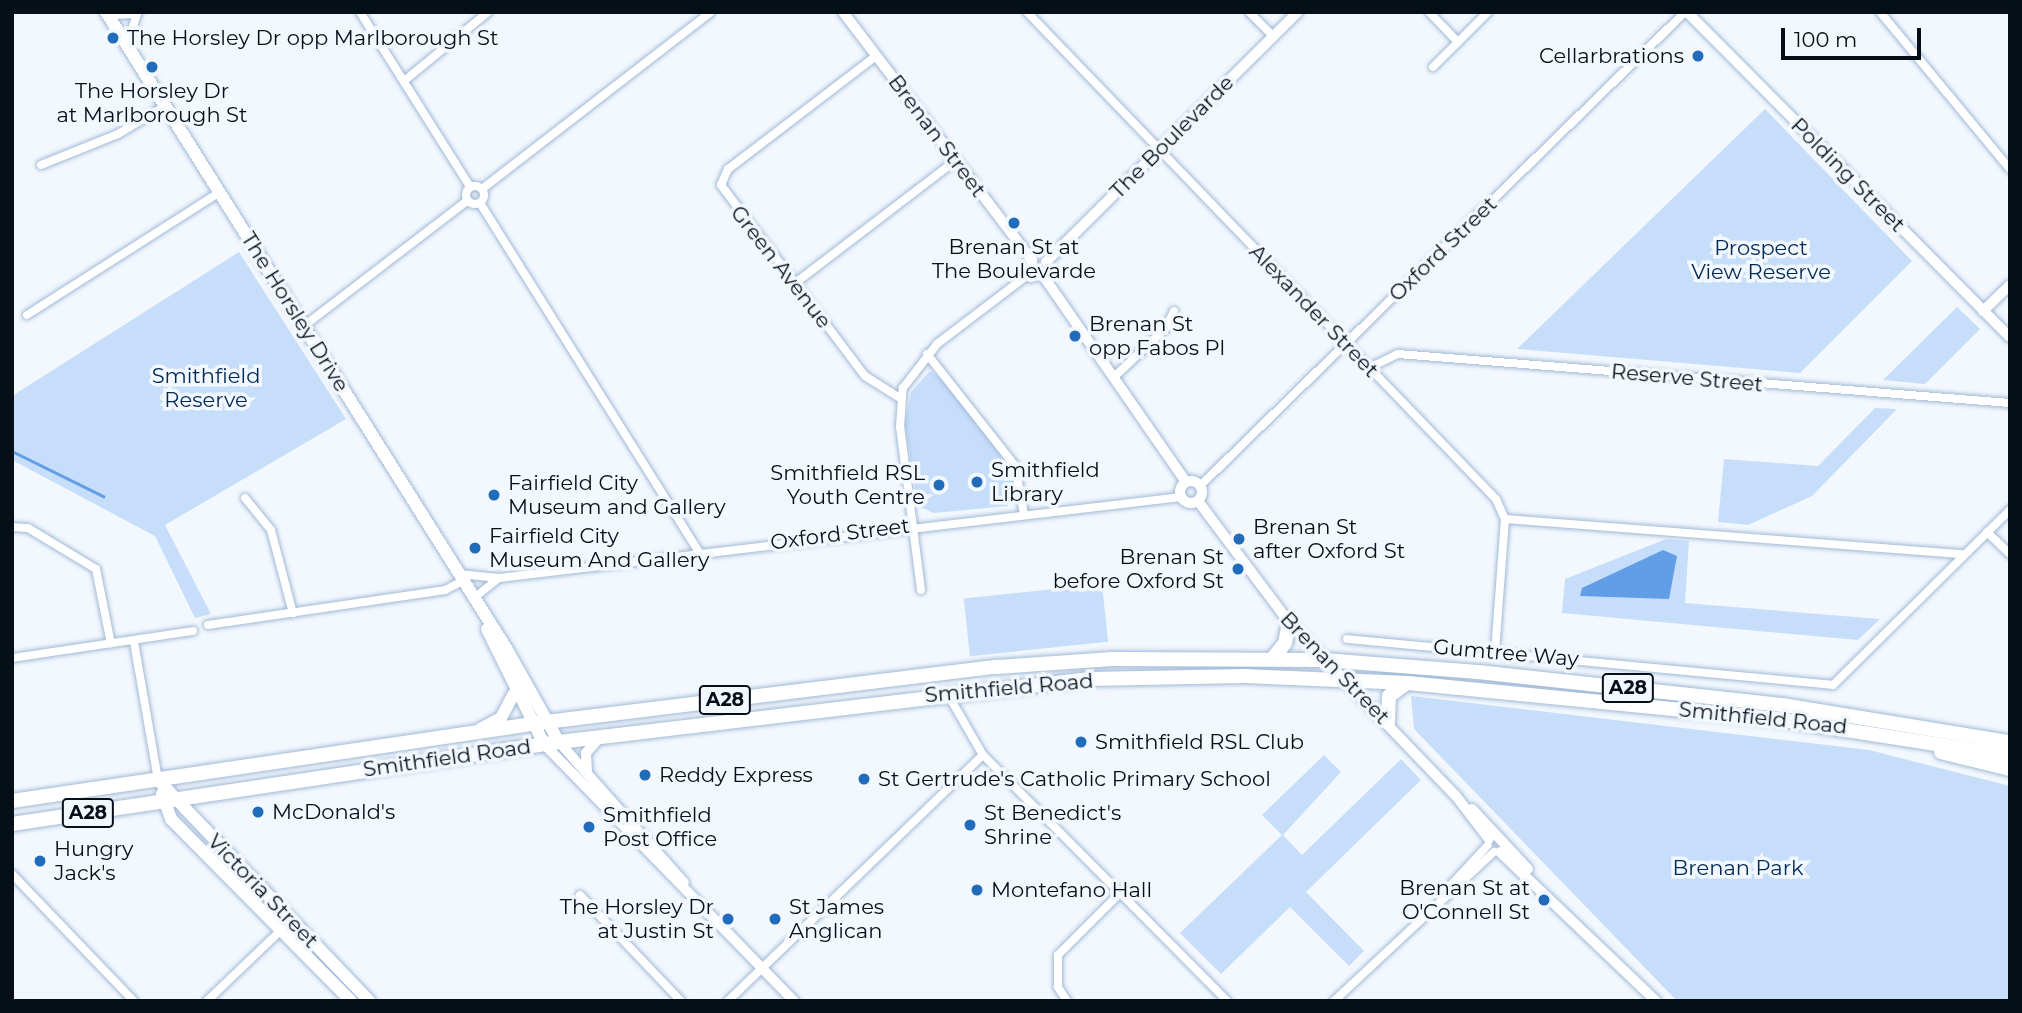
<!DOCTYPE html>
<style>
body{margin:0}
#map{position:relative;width:2022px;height:1013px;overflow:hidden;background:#f3f8fe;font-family:Montserrat,sans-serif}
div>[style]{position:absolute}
.green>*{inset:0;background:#c7defb;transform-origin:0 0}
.water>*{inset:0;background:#619ee5}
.stream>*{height:2.5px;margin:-1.25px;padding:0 1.25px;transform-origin:1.25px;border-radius:1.25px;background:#619ee5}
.roads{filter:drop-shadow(0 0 2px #a1b9d6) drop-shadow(0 0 2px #a1b9d6)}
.street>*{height:8px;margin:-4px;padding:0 4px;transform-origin:4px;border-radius:4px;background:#fff}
.street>.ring{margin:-4px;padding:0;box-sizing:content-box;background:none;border:8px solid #fff;border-radius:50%}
.secondary>*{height:10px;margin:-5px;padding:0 5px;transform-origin:5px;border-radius:5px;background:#fff}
.secondary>.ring{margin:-5px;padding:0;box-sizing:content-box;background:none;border:10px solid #fff;border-radius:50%}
.primary>*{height:12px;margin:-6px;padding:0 6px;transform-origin:6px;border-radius:6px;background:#fff}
.highway>*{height:14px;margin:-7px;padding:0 7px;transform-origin:7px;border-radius:7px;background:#fff}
.dots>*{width:19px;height:19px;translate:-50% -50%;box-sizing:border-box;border:4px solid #f3f8fe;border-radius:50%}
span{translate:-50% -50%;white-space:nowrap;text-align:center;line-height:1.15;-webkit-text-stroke:7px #f3f8fe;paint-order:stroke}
.shield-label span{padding:2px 5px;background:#f3f8fe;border:2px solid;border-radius:5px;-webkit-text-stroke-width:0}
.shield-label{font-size:19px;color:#060e18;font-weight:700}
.poi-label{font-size:21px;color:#060e18}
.left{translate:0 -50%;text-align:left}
.right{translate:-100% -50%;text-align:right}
.street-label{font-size:21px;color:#060e18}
.park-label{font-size:21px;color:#002955}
.frame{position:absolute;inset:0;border:14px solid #060e18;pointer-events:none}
.scale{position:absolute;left:1781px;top:28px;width:140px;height:32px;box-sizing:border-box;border:4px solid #060e18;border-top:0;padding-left:9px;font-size:21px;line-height:24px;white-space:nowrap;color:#060e18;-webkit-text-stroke:5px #f3f8fe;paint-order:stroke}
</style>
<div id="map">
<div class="green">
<div style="clip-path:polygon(1765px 109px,1912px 261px,1800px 373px,1517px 349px)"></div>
<div style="clip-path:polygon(239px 252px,346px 419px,165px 525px,211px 614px,195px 618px,155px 536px,12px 460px,12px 396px)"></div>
<div style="clip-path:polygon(1957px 307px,1980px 329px,1925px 384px,1883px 380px)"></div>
<div style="clip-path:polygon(930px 371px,950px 385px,1010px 469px,1016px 490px,1008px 506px,934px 513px,918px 506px,905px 424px,911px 392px)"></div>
<div style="clip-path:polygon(1875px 408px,1897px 409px,1812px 496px,1748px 525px,1718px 522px,1724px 459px,1818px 466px)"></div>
<div style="clip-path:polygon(1666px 539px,1689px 541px,1685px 603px,1880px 619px,1858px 640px,1562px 613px,1565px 579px)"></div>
<div style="left:1102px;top:584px;width:58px;height:139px;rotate:84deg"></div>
<div style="clip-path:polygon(1411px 696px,1869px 750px,2010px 786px,2010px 1001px,1677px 1001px,1414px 729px)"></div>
<div style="clip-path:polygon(1324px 755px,1341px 772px,1283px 835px,1302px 855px,1401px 759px,1421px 780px,1306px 892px,1364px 951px,1349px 966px,1290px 907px,1221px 974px,1180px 933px,1282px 835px,1262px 815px)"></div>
</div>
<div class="water">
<div style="clip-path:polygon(1663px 550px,1677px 556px,1669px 599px,1580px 596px,1582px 588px)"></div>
</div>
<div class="stream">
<div style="left:12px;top:451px;width:102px;rotate:26.3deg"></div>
</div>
<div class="roads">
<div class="street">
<div style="left:360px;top:12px;width:207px;rotate:57.8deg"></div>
<div style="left:1027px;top:12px;width:676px;rotate:46.08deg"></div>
<div style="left:1496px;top:499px;width:22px;rotate:66deg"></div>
<div style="left:1505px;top:519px;width:132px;rotate:94.3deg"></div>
<div style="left:1249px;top:12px;width:34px;rotate:45deg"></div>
<div style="left:1429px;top:12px;width:42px;rotate:46deg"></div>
<div style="left:1880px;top:12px;width:204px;rotate:50.4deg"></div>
<div style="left:109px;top:15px;width:27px;rotate:-2deg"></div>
<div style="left:127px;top:45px;width:35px;rotate:-72deg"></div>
<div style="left:876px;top:56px;width:186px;rotate:142.6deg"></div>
<div style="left:728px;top:169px;width:17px;rotate:114deg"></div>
<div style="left:721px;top:185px;width:239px;rotate:53deg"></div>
<div style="left:865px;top:376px;width:41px;rotate:32.2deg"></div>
<div style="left:1433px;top:67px;width:78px;rotate:-45deg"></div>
<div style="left:404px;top:81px;width:109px;rotate:-39.4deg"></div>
<div style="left:41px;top:165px;width:83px;rotate:-21.9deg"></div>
<div style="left:118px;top:134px;width:55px;rotate:-30.8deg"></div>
<div class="ring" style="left:466px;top:186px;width:10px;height:10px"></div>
<div style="left:482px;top:189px;width:289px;rotate:-37.7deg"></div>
<div style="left:480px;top:203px;width:412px;rotate:57.9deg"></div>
<div style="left:794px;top:284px;width:204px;rotate:-37.4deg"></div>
<div style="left:27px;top:315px;width:229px;rotate:-32.5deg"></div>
<div style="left:304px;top:326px;width:205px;rotate:-37.5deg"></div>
<div style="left:927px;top:354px;width:142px;rotate:51.8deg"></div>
<div style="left:1015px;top:466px;width:49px;rotate:79.4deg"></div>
<div style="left:1369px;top:368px;width:32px;rotate:-26deg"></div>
<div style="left:1398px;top:354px;width:614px;rotate:4.58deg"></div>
<div style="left:1115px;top:376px;width:69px;rotate:-43.2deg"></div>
<div style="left:1165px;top:329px;width:20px;rotate:-63deg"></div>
<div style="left:1200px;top:486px;width:678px;rotate:-44.34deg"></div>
<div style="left:245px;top:498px;width:41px;rotate:50.9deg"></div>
<div style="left:271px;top:530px;width:86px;rotate:75.2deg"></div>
<div style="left:1505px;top:519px;width:459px;rotate:4.4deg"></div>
<div style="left:12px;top:527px;width:16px;rotate:4deg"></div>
<div style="left:28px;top:528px;width:79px;rotate:31.1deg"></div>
<div style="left:96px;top:569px;width:76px;rotate:78.7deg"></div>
<div style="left:1987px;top:532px;width:32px;rotate:44deg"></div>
<div style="left:459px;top:574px;width:40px;rotate:5.7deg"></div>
<div style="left:499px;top:578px;width:687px;rotate:-6.77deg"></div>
<div style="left:921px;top:590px;width:164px;rotate:-97.3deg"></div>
<div style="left:900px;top:427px;width:39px;rotate:-86deg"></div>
<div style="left:903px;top:388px;width:56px;rotate:-52.3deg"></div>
<div style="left:937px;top:344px;width:116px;rotate:-37.3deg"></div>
<div style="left:474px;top:598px;width:32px;rotate:-39deg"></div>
<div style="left:208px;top:625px;width:240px;rotate:-8.4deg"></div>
<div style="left:445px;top:590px;width:20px;rotate:-27deg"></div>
<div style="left:1347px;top:639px;width:488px;rotate:5.4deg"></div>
<div style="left:1833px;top:685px;width:249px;rotate:-44.7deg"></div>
<div style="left:134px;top:642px;width:140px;rotate:80.1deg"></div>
<div style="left:12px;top:658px;width:183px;rotate:-8.5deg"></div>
<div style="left:947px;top:693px;width:72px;rotate:59.9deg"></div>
<div style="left:983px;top:755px;width:346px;rotate:45.2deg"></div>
<div style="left:12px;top:874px;width:176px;rotate:46.2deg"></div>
<div style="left:1451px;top:885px;width:54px;rotate:-47.2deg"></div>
<div style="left:580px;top:895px;width:146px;rotate:46.4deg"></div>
<div style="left:207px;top:1001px;width:105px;rotate:-43.8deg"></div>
<div style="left:728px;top:1001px;width:354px;rotate:-44deg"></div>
<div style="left:1067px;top:1001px;width:17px;rotate:-123deg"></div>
<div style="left:1058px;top:987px;width:32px;rotate:-90deg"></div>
<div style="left:1058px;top:955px;width:89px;rotate:-45deg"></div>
<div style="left:1334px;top:1001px;width:219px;rotate:-43deg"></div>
</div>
<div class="secondary">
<div style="left:843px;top:12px;width:312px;rotate:52.7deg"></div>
<div style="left:1687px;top:12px;width:458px;rotate:45.2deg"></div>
<div style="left:1032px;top:260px;width:17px;rotate:93deg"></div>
<div style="left:1031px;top:277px;width:18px;rotate:-19deg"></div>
<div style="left:1046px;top:262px;width:355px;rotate:-44.8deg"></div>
<div style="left:1044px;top:277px;width:249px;rotate:55.3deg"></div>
<div style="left:1983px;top:311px;width:37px;rotate:-44deg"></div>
<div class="ring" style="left:1180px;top:481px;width:12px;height:12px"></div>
<div style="left:1198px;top:501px;width:151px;rotate:53.1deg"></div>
<div style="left:1289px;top:622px;width:241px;rotate:46.2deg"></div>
<div style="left:1456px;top:796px;width:54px;rotate:52.5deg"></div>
<div style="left:559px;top:742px;width:188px;rotate:48.4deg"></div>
<div style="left:544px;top:744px;width:359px;rotate:45.8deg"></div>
<div style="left:587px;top:772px;width:19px;rotate:-93deg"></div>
<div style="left:586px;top:753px;width:23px;rotate:-49deg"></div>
<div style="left:1472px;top:809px;width:82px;rotate:47deg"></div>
<div style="left:1500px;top:852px;width:216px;rotate:43.7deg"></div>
</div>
<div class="primary">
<div style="left:106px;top:12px;width:751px;rotate:57.83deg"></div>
<div style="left:506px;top:648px;width:108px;rotate:60.6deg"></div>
<div style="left:487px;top:629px;width:128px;rotate:63.6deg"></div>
<div style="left:480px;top:729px;width:24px;rotate:-28deg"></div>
<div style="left:501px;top:718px;width:27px;rotate:-62deg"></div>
<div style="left:158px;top:780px;width:306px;rotate:46.3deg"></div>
<div style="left:162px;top:794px;width:27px;rotate:70deg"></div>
<div style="left:171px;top:819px;width:256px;rotate:45.3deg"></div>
</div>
<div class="highway">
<div style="left:1273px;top:658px;width:19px;rotate:-51deg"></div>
<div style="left:1285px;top:643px;width:21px;rotate:-79deg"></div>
<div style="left:1388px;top:723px;width:27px;rotate:-88deg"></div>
<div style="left:1389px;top:696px;width:22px;rotate:-36deg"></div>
<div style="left:1941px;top:752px;width:71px;rotate:13.8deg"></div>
<div style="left:12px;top:801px;width:540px;rotate:-8.42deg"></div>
<div style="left:546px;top:722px;width:454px;rotate:-7deg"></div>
<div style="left:997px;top:667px;width:115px;rotate:-4deg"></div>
<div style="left:1112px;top:659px;width:212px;rotate:0.3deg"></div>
<div style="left:1324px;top:660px;width:154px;rotate:4.5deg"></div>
<div style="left:1478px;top:672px;width:307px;rotate:6.2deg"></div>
<div style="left:1783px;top:705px;width:230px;rotate:9.3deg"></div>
<div style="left:12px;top:824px;width:553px;rotate:-8.53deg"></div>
<div style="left:559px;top:742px;width:535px;rotate:-6.77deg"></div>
<div style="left:1090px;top:679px;width:154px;rotate:-1.1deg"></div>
<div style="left:1244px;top:676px;width:163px;rotate:2.5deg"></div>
<div style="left:1407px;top:683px;width:370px;rotate:5.6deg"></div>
<div style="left:1775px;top:719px;width:238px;rotate:8.9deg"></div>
</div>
</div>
<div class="dots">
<div style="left:113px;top:38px;background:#206bba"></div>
<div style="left:1698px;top:56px;background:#206bba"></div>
<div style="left:152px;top:67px;background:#206bba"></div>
<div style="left:1014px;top:223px;background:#206bba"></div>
<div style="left:1075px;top:336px;background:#206bba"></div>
<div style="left:977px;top:482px;background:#206bba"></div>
<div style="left:939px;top:485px;background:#206bba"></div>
<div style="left:494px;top:495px;background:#206bba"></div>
<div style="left:1239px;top:539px;background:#206bba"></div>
<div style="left:475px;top:548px;background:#206bba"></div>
<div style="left:1238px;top:569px;background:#206bba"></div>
<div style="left:1081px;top:742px;background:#206bba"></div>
<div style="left:645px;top:775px;background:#206bba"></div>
<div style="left:864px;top:779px;background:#206bba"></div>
<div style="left:258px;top:812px;background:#206bba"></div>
<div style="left:970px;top:825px;background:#206bba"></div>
<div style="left:589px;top:827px;background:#206bba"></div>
<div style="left:40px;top:861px;background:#206bba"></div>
<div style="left:977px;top:890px;background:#206bba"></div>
<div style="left:1544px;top:900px;background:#206bba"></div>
<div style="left:728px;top:919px;background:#206bba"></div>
<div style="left:775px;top:919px;background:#206bba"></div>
</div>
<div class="shield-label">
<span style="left:1628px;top:688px">A28</span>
<span style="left:725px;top:700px">A28</span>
<span style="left:88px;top:813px">A28</span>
</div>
<div class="poi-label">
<span class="left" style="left:127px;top:38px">The Horsley Dr opp Marlborough St</span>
<span class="right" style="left:1684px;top:56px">Cellarbrations</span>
<span style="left:152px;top:103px">The Horsley Dr<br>at Marlborough St</span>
<span style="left:1014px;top:259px">Brenan St at<br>The Boulevarde</span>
<span class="left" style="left:1089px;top:336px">Brenan St<br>opp Fabos Pl</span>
<span class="left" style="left:991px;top:482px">Smithfield<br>Library</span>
<span class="right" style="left:925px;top:485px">Smithfield RSL<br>Youth Centre</span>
<span class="left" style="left:508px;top:495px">Fairfield City<br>Museum and Gallery</span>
<span class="left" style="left:1253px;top:539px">Brenan St<br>after Oxford St</span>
<span class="left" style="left:489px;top:548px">Fairfield City<br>Museum And Gallery</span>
<span class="right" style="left:1224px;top:569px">Brenan St<br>before Oxford St</span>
<span class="left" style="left:1095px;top:742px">Smithfield RSL Club</span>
<span class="left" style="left:659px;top:775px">Reddy Express</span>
<span class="left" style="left:878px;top:779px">St Gertrude's Catholic Primary School</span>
<span class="left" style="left:272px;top:812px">McDonald's</span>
<span class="left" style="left:984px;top:825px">St Benedict's<br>Shrine</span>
<span class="left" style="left:603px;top:827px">Smithfield<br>Post Office</span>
<span class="left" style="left:54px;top:861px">Hungry<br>Jack's</span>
<span class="right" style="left:1530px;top:900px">Brenan St at<br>O'Connell St</span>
<span class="left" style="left:991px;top:890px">Montefano Hall</span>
<span class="right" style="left:714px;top:919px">The Horsley Dr<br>at Justin St</span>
<span class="left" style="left:789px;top:919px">St James<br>Anglican</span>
</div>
<div class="street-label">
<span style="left:937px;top:136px;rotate:53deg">Brenan Street</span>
<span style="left:1172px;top:137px;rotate:-45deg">The Boulevarde</span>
<span style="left:1848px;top:175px;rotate:45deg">Polding Street</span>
<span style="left:1443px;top:249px;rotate:-44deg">Oxford Street</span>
<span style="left:781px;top:267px;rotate:52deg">Green Avenue</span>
<span style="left:1314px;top:311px;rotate:46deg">Alexander Street</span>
<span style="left:295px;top:312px;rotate:58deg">The Horsley Drive</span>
<span style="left:1687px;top:378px;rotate:5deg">Reserve Street</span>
<span style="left:840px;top:534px;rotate:-7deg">Oxford Street</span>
<span style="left:1506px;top:653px;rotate:5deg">Gumtree Way</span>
<span style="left:1335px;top:668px;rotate:46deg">Brenan Street</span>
<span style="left:1009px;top:688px;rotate:-5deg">Smithfield Road</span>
<span style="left:1763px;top:718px;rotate:6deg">Smithfield Road</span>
<span style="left:447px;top:758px;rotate:-8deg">Smithfield Road</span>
<span style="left:263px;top:891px;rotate:46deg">Victoria Street</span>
</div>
<div class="park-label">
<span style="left:1761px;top:260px">Prospect<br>View Reserve</span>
<span style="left:206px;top:388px">Smithfield<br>Reserve</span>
<span style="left:1738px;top:868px">Brenan Park</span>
</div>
<div class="frame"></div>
<div class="scale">100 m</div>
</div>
